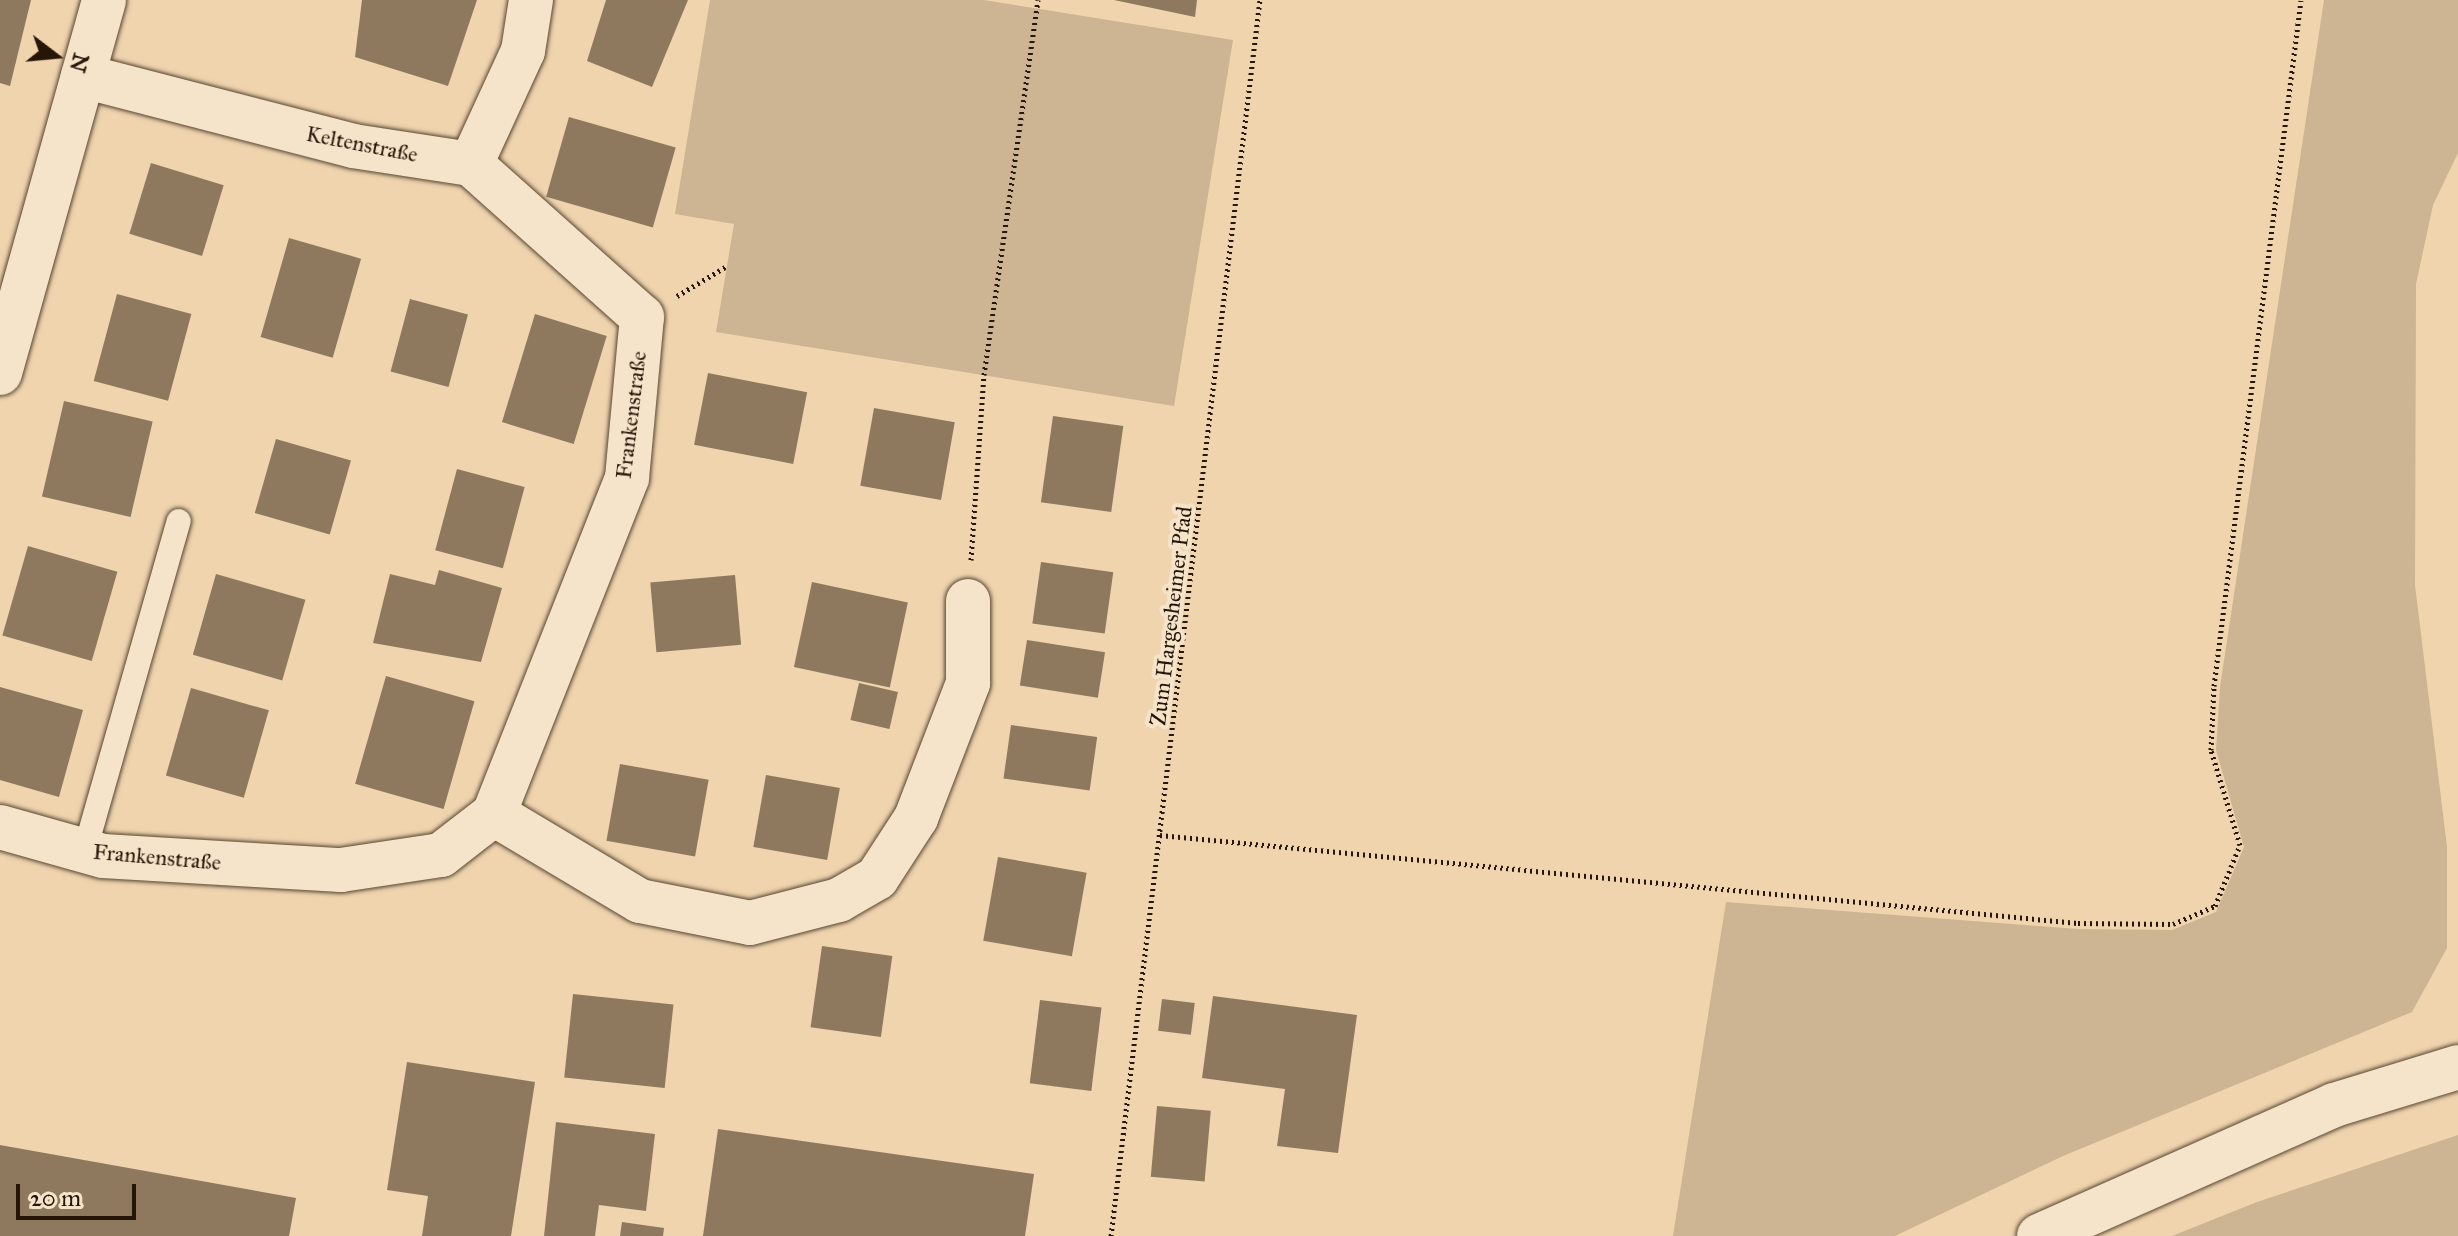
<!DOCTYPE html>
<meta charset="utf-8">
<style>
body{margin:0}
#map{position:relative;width:2458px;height:1236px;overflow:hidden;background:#efd4ae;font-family:"IM FELL Great Primer",serif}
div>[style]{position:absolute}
.green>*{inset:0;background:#cdb492}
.building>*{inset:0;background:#8f795e;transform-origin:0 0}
.path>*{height:5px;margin-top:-2.5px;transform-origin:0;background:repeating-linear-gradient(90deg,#261608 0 2px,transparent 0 6px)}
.roads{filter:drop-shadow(0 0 2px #584632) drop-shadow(0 0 2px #584632)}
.lane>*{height:24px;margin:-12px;padding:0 12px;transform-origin:12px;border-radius:12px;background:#f5e3ca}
.street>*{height:44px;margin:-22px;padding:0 22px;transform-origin:22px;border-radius:22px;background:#f5e3ca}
.secondary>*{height:44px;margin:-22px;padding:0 22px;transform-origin:22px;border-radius:22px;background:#f5e3ca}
span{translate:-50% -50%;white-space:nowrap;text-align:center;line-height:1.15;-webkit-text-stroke:8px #f5e3ca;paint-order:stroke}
.street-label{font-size:22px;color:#261608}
.north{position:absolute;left:16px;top:16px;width:80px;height:80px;-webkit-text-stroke:6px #f5e3ca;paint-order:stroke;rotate:106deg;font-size:22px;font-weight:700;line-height:32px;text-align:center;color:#261608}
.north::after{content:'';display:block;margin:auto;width:28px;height:36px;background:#261608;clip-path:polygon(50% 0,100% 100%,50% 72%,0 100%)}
.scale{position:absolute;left:16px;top:1184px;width:120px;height:36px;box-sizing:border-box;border:4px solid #261608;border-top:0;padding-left:10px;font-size:24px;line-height:28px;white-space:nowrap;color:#261608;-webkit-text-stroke:6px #f5e3ca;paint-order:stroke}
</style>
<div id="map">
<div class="green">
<div style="clip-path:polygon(710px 0,984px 0,1233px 40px,1174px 406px,716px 332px,734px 224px,675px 214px)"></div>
<div style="clip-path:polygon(2324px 0,2458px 0,2458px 153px,2433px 205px,2416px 284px,2415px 585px,2447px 847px,2447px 948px,2412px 1012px,2063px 1156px,1895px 1236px,1673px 1236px,1726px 902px,2078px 929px,2172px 930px,2216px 912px,2244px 847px,2216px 750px,2220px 687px)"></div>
<div style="clip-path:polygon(2458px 1135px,2458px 1236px,2172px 1236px,2257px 1202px)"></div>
</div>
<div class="building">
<div style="clip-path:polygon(0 0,31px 0,10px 86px,0 83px)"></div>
<div style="clip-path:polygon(362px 0,477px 0,448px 86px,355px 57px)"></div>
<div style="clip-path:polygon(606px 0,688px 0,652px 87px,587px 61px)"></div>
<div style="clip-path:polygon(1114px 0,1197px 0,1195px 17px)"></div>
<div style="left:569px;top:117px;width:111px;height:83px;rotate:16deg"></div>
<div style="left:151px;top:163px;width:76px;height:74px;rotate:17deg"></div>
<div style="left:289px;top:238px;width:75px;height:103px;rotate:16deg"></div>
<div style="left:117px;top:294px;width:77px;height:90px;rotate:15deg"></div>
<div style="left:410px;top:299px;width:60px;height:75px;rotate:15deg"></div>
<div style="left:535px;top:314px;width:75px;height:113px;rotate:17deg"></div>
<div style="left:708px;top:373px;width:101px;height:73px;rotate:11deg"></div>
<div style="left:64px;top:401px;width:91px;height:98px;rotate:13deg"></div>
<div style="left:874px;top:408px;width:82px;height:79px;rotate:10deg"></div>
<div style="left:1053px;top:416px;width:71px;height:87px;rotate:8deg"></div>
<div style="left:276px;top:439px;width:78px;height:77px;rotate:16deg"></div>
<div style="left:457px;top:469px;width:70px;height:84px;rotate:15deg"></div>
<div style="left:28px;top:546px;width:93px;height:93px;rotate:16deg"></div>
<div style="left:1041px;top:562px;width:73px;height:62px;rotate:8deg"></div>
<div style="clip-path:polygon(439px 570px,502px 588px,481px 662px,373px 643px,390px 574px,435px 585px)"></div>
<div style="left:216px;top:574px;width:93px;height:84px;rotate:16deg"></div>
<div style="left:735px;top:575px;width:70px;height:85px;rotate:85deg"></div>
<div style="left:812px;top:582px;width:98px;height:87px;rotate:12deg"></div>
<div style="left:1027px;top:640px;width:79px;height:46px;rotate:9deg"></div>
<div style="left:386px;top:676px;width:92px;height:112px;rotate:16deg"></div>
<div style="left:859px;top:683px;width:40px;height:38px;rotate:13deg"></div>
<div style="clip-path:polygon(0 687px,83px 710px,59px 797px,0 780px)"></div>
<div style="left:191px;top:688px;width:81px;height:91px;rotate:16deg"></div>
<div style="left:1011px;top:725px;width:87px;height:54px;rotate:8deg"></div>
<div style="left:620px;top:764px;width:90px;height:78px;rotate:10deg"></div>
<div style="left:766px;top:775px;width:75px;height:73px;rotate:10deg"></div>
<div style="left:998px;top:857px;width:90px;height:85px;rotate:10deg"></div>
<div style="left:822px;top:946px;width:71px;height:82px;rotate:8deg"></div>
<div style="left:573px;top:994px;width:101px;height:84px;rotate:6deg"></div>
<div style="clip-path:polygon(1213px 996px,1357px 1015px,1338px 1153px,1277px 1146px,1285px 1089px,1202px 1078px)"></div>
<div style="left:1162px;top:999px;width:33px;height:32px;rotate:7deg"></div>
<div style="left:1040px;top:1000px;width:62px;height:84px;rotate:7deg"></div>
<div style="clip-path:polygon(407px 1062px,535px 1082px,511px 1236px,422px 1236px,428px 1196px,387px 1190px)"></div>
<div style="left:1157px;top:1106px;width:54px;height:71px;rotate:5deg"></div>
<div style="clip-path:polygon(556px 1122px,655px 1134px,646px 1211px,599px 1205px,595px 1236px,544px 1236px)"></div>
<div style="clip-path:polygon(718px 1129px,1034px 1174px,1025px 1236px,703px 1236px)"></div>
<div style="clip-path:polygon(0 1145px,296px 1198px,289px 1236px,0 1236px)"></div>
<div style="clip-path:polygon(622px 1222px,664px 1228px,663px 1236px,620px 1236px)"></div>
</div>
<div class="path">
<div style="left:677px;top:296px;width:58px;rotate:-31deg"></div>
<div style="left:971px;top:560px;width:185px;rotate:-86deg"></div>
<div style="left:984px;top:375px;width:379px;rotate:-81.8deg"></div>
<div style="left:1160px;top:835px;width:922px;rotate:5.48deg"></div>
<div style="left:2078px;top:923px;width:95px;rotate:0.6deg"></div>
<div style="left:2173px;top:924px;width:46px;rotate:-23.2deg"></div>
<div style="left:2215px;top:906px;width:66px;rotate:-67.7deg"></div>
<div style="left:2240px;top:845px;width:99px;rotate:-107deg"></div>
<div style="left:2211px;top:750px;width:64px;rotate:-87.3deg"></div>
<div style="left:2214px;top:686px;width:691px;rotate:-82.77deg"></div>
<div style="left:1111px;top:1236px;width:1245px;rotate:-83.13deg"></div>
</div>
<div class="roads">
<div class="lane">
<div style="left:85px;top:850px;width:342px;rotate:-74.1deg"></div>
</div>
<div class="street">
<div style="left:83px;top:76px;width:279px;rotate:14.5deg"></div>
<div style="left:353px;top:146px;width:119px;rotate:8.7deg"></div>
<div style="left:471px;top:164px;width:124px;rotate:-65.3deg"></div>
<div style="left:523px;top:51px;width:52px;rotate:-81.1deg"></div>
<div style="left:0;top:373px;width:387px;rotate:-74.4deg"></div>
<div style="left:494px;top:814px;width:170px;rotate:30.8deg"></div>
<div style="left:640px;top:901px;width:112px;rotate:11.3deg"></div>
<div style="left:750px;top:923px;width:92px;rotate:-14.5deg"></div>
<div style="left:839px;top:900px;width:44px;rotate:-30.1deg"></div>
<div style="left:877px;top:878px;width:72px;rotate:-57deg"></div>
<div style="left:916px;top:818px;width:145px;rotate:-68.9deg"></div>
<div style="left:968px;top:683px;width:82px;rotate:-90deg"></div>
<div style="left:0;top:827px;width:107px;rotate:15.7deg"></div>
<div style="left:103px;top:856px;width:238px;rotate:3.4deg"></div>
<div style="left:341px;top:870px;width:101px;rotate:-8.5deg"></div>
<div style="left:441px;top:855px;width:67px;rotate:-37.7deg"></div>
<div style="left:494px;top:814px;width:361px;rotate:-68.4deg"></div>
<div style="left:627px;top:478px;width:162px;rotate:-84.7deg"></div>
<div style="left:642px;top:317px;width:229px;rotate:-138.2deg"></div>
</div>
<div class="secondary">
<div style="left:2039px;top:1236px;width:323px;rotate:-23.9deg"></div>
<div style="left:2334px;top:1105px;width:130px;rotate:-17deg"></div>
</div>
</div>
<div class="street-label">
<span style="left:362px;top:144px;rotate:11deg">Keltenstraße</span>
<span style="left:631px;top:415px;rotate:-83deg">Frankenstraße</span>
<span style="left:1171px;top:616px;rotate:-83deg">Zum Hargesheimer Pfad</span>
<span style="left:157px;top:857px;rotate:5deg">Frankenstraße</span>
</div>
<div class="north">N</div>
<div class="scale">20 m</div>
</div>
